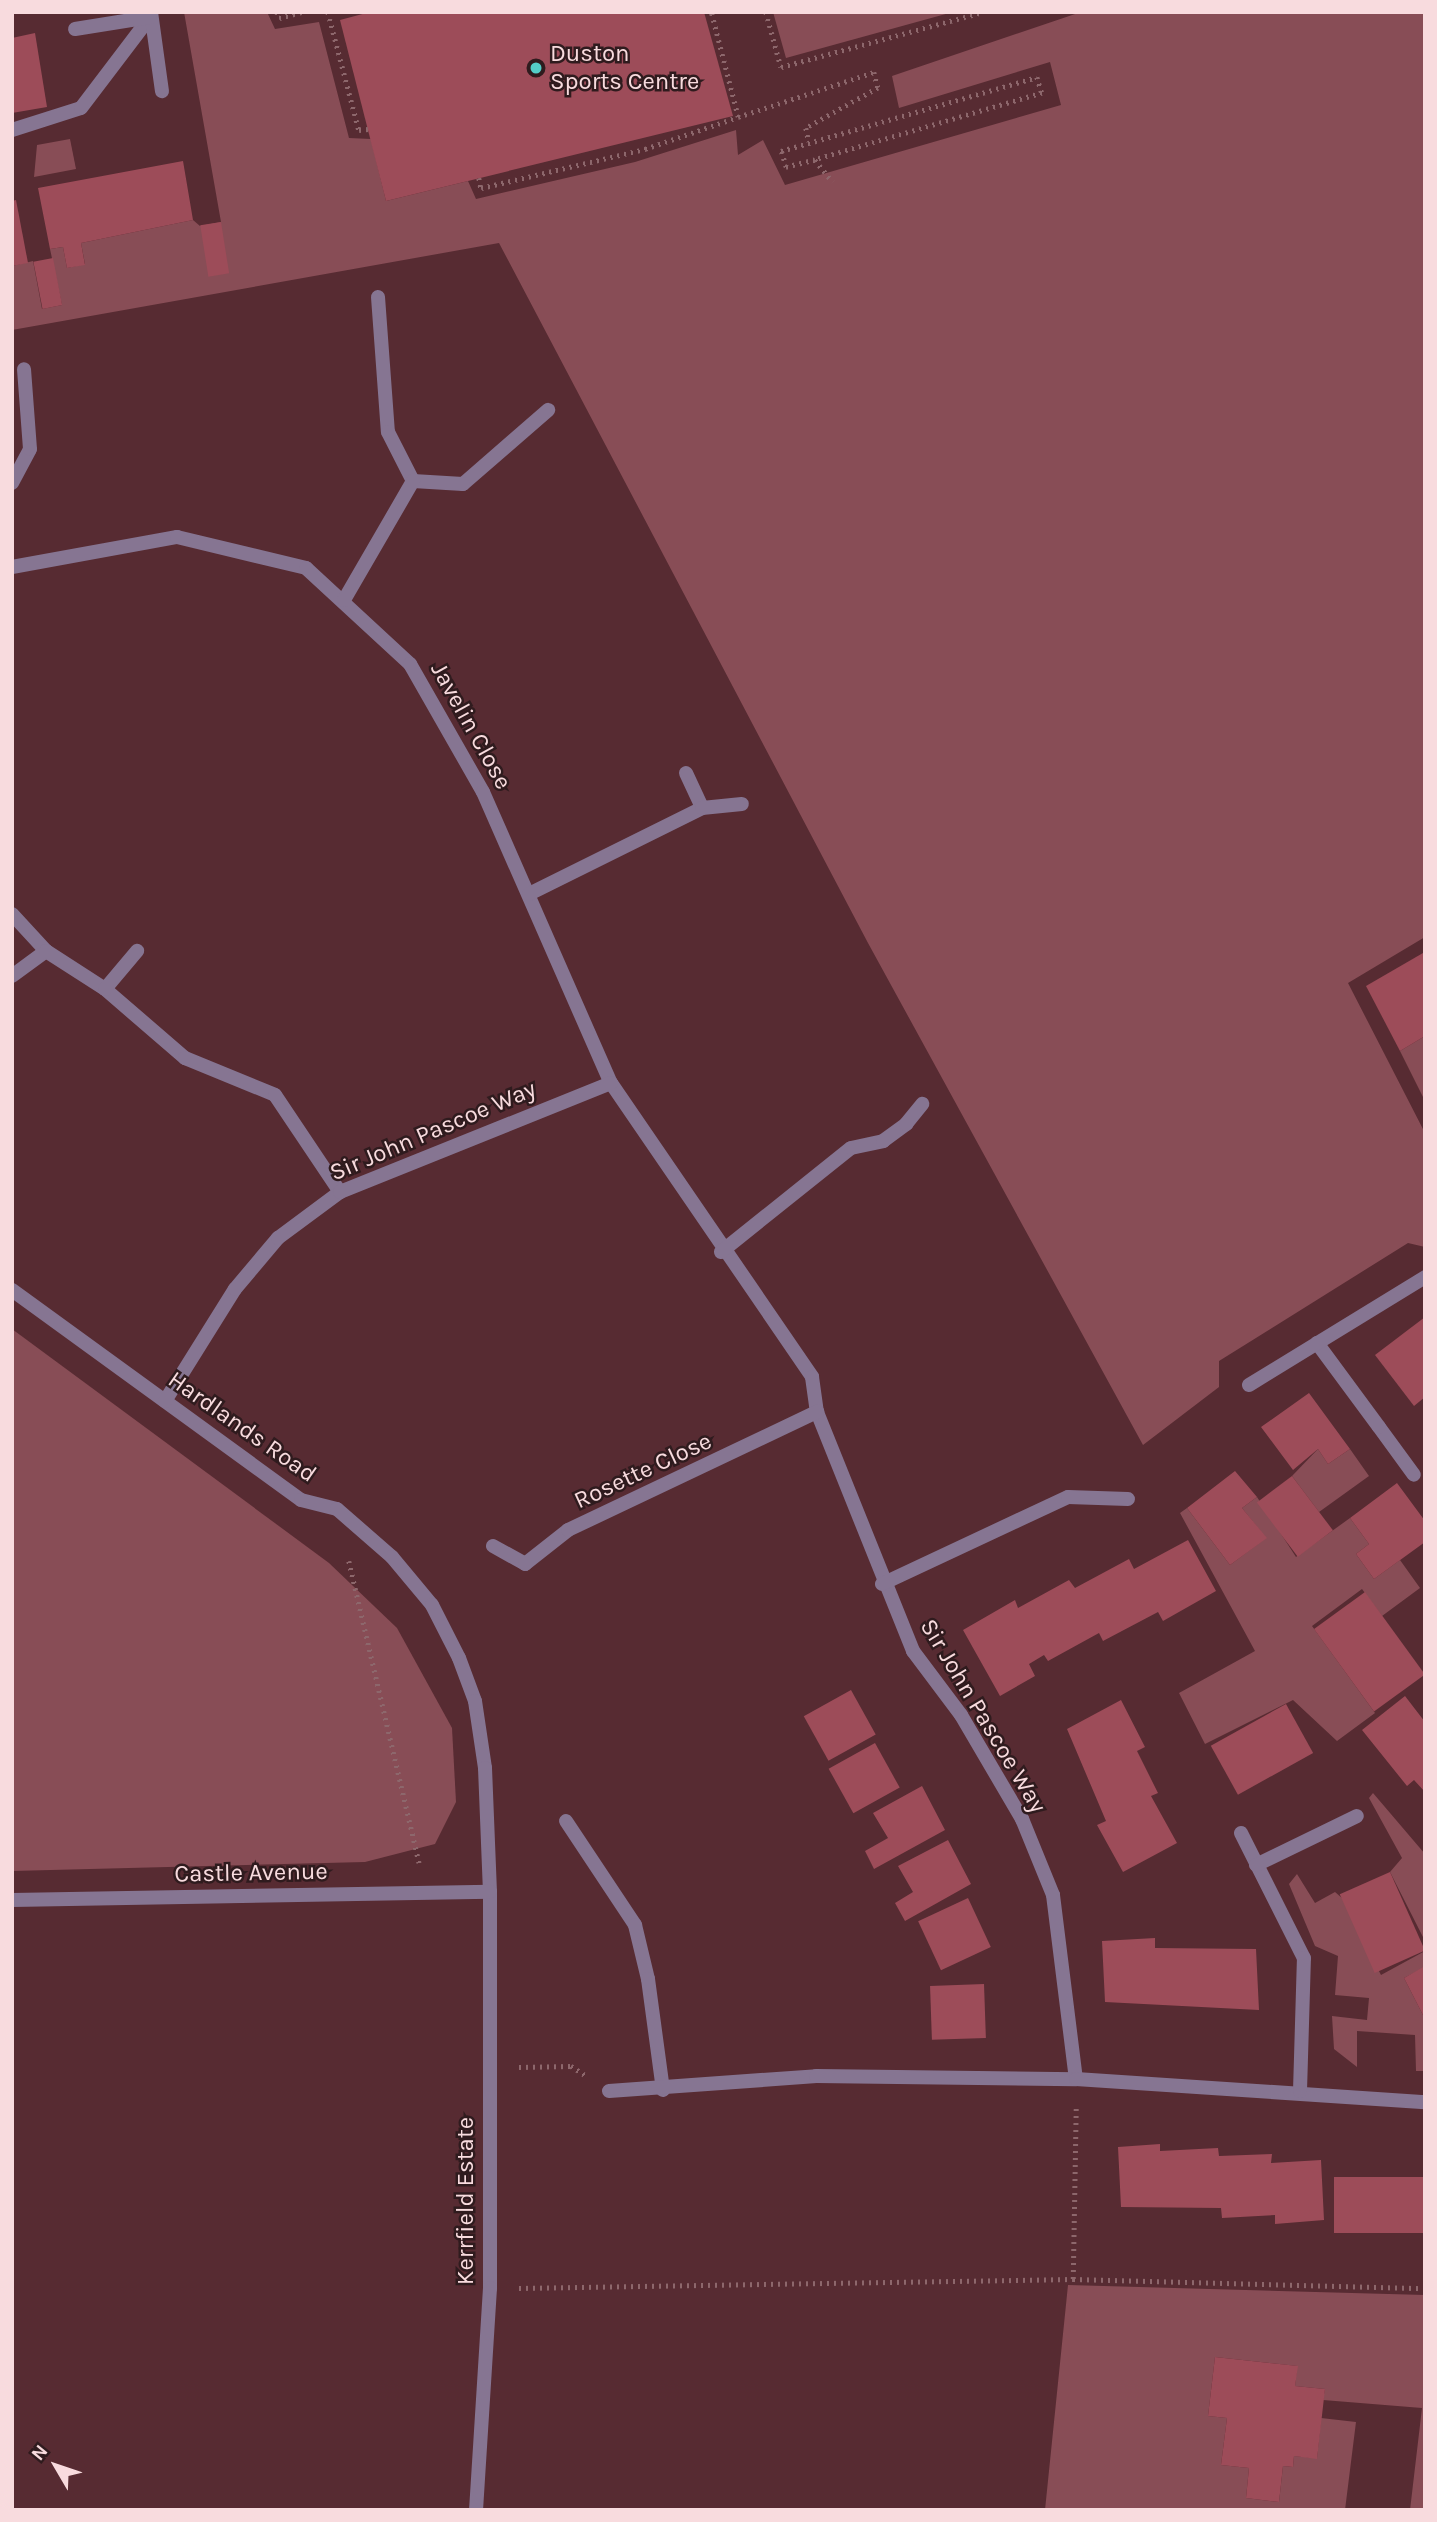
<!DOCTYPE html>
<style>
body{margin:0}
#map{position:relative;width:1437px;height:2522px;overflow:hidden;background:#572b32;font-family:Karla,sans-serif}
div>[style]{position:absolute}
.green>*{inset:0;background:#884d56}
.building>*{inset:0;background:#9d4c59;transform-origin:0 0}
.path>*{height:4.5px;margin-top:-2.25px;transform-origin:0;background:repeating-linear-gradient(90deg,#8d676c 0 2px,transparent 0 7px)}
.lane>*{height:14px;margin:-7px;padding:0 7px;transform-origin:7px;border-radius:7px;background:#867592}
.street>*{height:14px;margin:-7px;padding:0 7px;transform-origin:7px;border-radius:7px;background:#867592}
.dots>*{width:19px;height:19px;translate:-50% -50%;box-sizing:border-box;border:4px solid #2f1b1e;border-radius:50%}
span{translate:-50% -50%;white-space:nowrap;text-align:center;line-height:1.15;-webkit-text-stroke:5px #2f1b1e;paint-order:stroke}
.poi-label{font-size:24px;color:#f8dbde}
.left{translate:0 -50%;text-align:left}
.street-label{font-size:24px;color:#f8dbde}
.frame{position:absolute;inset:0;border:14px solid #f8dbde;pointer-events:none}
.north{position:absolute;left:21px;top:2431px;width:70px;height:70px;-webkit-text-stroke:5px #2f1b1e;paint-order:stroke;rotate:309deg;font-size:19px;font-weight:700;line-height:28px;text-align:center;color:#f8dbde}
.north::after{content:'';display:block;margin:auto;width:24px;height:32px;background:#f8dbde;clip-path:polygon(50% 0,100% 100%,50% 72%,0 100%)}
</style>
<div id="map">
<div class="green">
<div style="clip-path:polygon(184px 12px,267px 12px,275px 29px,319px 22px,349px 138px,371px 139px,386px 201px,468px 181px,476px 199px,635px 162px,736px 130px,738px 155px,763px 140px,785px 185px,1061px 105px,1050px 62px,899px 108px,892px 76px,1081px 12px,1425px 12px,1425px 937px,1348px 983px,1425px 1133px,1425px 1247px,1408px 1243px,1219px 1361px,1219px 1387px,1143px 1445px,868px 943px,499px 243px,12px 330px,12px 266px,33px 261px,42px 309px,62px 305px,50px 249px,63px 247px,67px 268px,85px 264px,81px 243px,193px 220px,200px 226px,221px 222px)"></div>
<div style="clip-path:polygon(773px 12px,953px 12px,786px 58px)"></div>
<div style="clip-path:polygon(70px 139px,76px 169px,34px 177px,37px 145px)"></div>
<div style="clip-path:polygon(1425px 1036px,1425px 1101px,1400px 1051px)"></div>
<div style="clip-path:polygon(12px 1329px,329px 1563px,397px 1628px,452px 1728px,456px 1802px,435px 1844px,365px 1862px,12px 1871px)"></div>
<div style="clip-path:polygon(1318px 1449px,1328px 1464px,1350px 1449px,1369px 1476px,1319px 1512px,1292px 1476px)"></div>
<div style="clip-path:polygon(1257px 1497px,1296px 1557px,1350px 1518px,1369px 1544px,1356px 1554px,1374px 1579px,1400px 1560px,1420px 1588px,1382px 1616px,1362px 1589px,1312px 1626px,1375px 1713px,1337px 1741px,1293px 1700px,1205px 1744px,1179px 1693px,1255px 1651px,1180px 1513px,1187px 1508px,1230px 1565px,1266px 1538px,1242px 1508px)"></div>
<div style="clip-path:polygon(1373px 1793px,1425px 1854px,1425px 1941px,1390px 1872px,1402px 1858px,1369px 1798px)"></div>
<div style="clip-path:polygon(1297px 1874px,1315px 1903px,1335px 1892px,1342px 1898px,1381px 1975px,1425px 1951px,1425px 1967px,1404px 1978px,1425px 2019px,1425px 2071px,1416px 2071px,1415px 2035px,1357px 2031px,1357px 2067px,1334px 2049px,1332px 2016px,1367px 2020px,1369px 1998px,1335px 1995px,1338px 1956px,1315px 1946px,1289px 1884px)"></div>
<div style="clip-path:polygon(1068px 2285px,1425px 2295px,1425px 2510px,1410px 2510px,1422px 2408px,1323px 2400px,1325px 2389px,1295px 2386px,1297px 2366px,1215px 2357px,1208px 2416px,1227px 2418px,1221px 2465px,1249px 2468px,1246px 2498px,1279px 2502px,1283px 2466px,1293px 2467px,1294px 2456px,1317px 2458px,1321px 2418px,1356px 2422px,1345px 2510px,1045px 2510px)"></div>
</div>
<div class="building">
<div style="clip-path:polygon(370px 12px,704px 12px,733px 116px,386px 201px,340px 20px)"></div>
<div style="clip-path:polygon(35px 33px,47px 107px,12px 113px,12px 38px)"></div>
<div style="clip-path:polygon(183px 161px,193px 220px,81px 243px,85px 265px,67px 268px,63px 247px,50px 249px,38px 188px)"></div>
<div style="clip-path:polygon(16px 200px,28px 263px,12px 266px,12px 201px)"></div>
<div style="left:221px;top:222px;width:52px;height:21px;rotate:81deg"></div>
<div style="left:53px;top:258px;width:48px;height:20px;rotate:79deg"></div>
<div style="clip-path:polygon(1423px 953px,1425px 1036px,1400px 1051px,1366px 986px)"></div>
<div style="clip-path:polygon(1425px 1317px,1425px 1397px,1414px 1406px,1375px 1355px)"></div>
<div style="clip-path:polygon(1309px 1393px,1350px 1449px,1328px 1464px,1318px 1449px,1293px 1470px,1261px 1427px)"></div>
<div style="clip-path:polygon(1235px 1471px,1257px 1497px,1242px 1508px,1267px 1538px,1230px 1565px,1187px 1508px)"></div>
<div style="left:1292px;top:1476px;width:68px;height:44px;rotate:53deg"></div>
<div style="clip-path:polygon(1397px 1483px,1425px 1521px,1425px 1542px,1374px 1579px,1356px 1554px,1369px 1544px,1350px 1518px)"></div>
<div style="clip-path:polygon(1188px 1540px,1216px 1591px,1163px 1621px,1158px 1612px,1103px 1641px,1099px 1633px,1048px 1661px,1044px 1655px,1029px 1664px,1035px 1676px,1000px 1696px,963px 1630px,1015px 1600px,1018px 1608px,1069px 1580px,1075px 1588px,1129px 1559px,1134px 1569px)"></div>
<div style="left:1365px;top:1592px;width:102px;height:63px;rotate:54deg"></div>
<div style="left:851px;top:1690px;width:51px;height:54px;rotate:61deg"></div>
<div style="clip-path:polygon(1405px 1696px,1425px 1722px,1425px 1792px,1414px 1780px,1407px 1786px,1362px 1730px)"></div>
<div style="clip-path:polygon(1121px 1700px,1145px 1747px,1137px 1751px,1158px 1793px,1151px 1796px,1177px 1843px,1123px 1872px,1097px 1825px,1106px 1821px,1067px 1729px)"></div>
<div style="left:1286px;top:1704px;width:56px;height:86px;rotate:61deg"></div>
<div style="left:875px;top:1743px;width:51px;height:53px;rotate:61deg"></div>
<div style="clip-path:polygon(922px 1786px,945px 1830px,874px 1869px,865px 1851px,888px 1838px,873px 1813px)"></div>
<div style="clip-path:polygon(948px 1840px,971px 1884px,905px 1921px,895px 1903px,913px 1892px,898px 1866px)"></div>
<div style="left:1390px;top:1872px;width:86px;height:55px;rotate:66deg"></div>
<div style="left:968px;top:1898px;width:54px;height:55px;rotate:65deg"></div>
<div style="clip-path:polygon(1155px 1938px,1155px 1948px,1256px 1949px,1259px 2010px,1105px 2002px,1102px 1941px)"></div>
<div style="clip-path:polygon(1425px 1966px,1425px 2019px,1404px 1978px)"></div>
<div style="left:984px;top:1984px;width:54px;height:54px;rotate:88deg"></div>
<div style="clip-path:polygon(1160px 2144px,1160px 2151px,1218px 2148px,1219px 2156px,1272px 2154px,1271px 2163px,1321px 2160px,1324px 2220px,1275px 2224px,1275px 2215px,1222px 2218px,1221px 2208px,1121px 2207px,1118px 2147px)"></div>
<div style="left:1425px;top:2177px;width:56px;height:91px;rotate:90deg"></div>
<div style="clip-path:polygon(1215px 2357px,1298px 2366px,1295px 2386px,1325px 2389px,1317px 2459px,1294px 2456px,1293px 2467px,1283px 2466px,1279px 2502px,1246px 2498px,1249px 2468px,1221px 2465px,1227px 2418px,1208px 2416px)"></div>
</div>
<div class="path">
<div style="left:277px;top:12px;width:6px;rotate:72deg"></div>
<div style="left:279px;top:18px;width:24px;rotate:-15deg"></div>
<div style="left:328px;top:12px;width:122px;rotate:75.3deg"></div>
<div style="left:359px;top:130px;width:9px;rotate:-6deg"></div>
<div style="left:766px;top:12px;width:57px;rotate:74.7deg"></div>
<div style="left:781px;top:67px;width:209px;rotate:-15.2deg"></div>
<div style="left:1037px;top:77px;width:17px;rotate:73deg"></div>
<div style="left:1042px;top:93px;width:237px;rotate:163.6deg"></div>
<div style="left:815px;top:160px;width:30px;rotate:166deg"></div>
<div style="left:786px;top:167px;width:17px;rotate:-107deg"></div>
<div style="left:781px;top:151px;width:266px;rotate:-16.1deg"></div>
<div style="left:738px;top:117px;width:143px;rotate:-18.3deg"></div>
<div style="left:874px;top:72px;width:16px;rotate:76deg"></div>
<div style="left:878px;top:88px;width:82px;rotate:150.9deg"></div>
<div style="left:806px;top:128px;width:14px;rotate:78deg"></div>
<div style="left:815px;top:160px;width:28px;rotate:51deg"></div>
<div style="left:479px;top:178px;width:10px;rotate:79deg"></div>
<div style="left:481px;top:188px;width:169px;rotate:-13.4deg"></div>
<div style="left:645px;top:149px;width:98px;rotate:-19deg"></div>
<div style="left:738px;top:117px;width:108px;rotate:-104.4deg"></div>
<div style="left:349px;top:1561px;width:310px;rotate:76.9deg"></div>
<div style="left:519px;top:2067px;width:52px;rotate:-1.1deg"></div>
<div style="left:571px;top:2066px;width:17px;rotate:33deg"></div>
<div style="left:1073px;top:2279px;width:171px;rotate:-89deg"></div>
<div style="left:519px;top:2288px;width:554px;rotate:-0.93deg"></div>
<div style="left:1073px;top:2279px;width:352px;rotate:1.5deg"></div>
</div>
<div class="lane">
<div style="left:12px;top:130px;width:72px;rotate:-17.7deg"></div>
<div style="left:81px;top:108px;width:114px;rotate:-52.8deg"></div>
<div style="left:378px;top:297px;width:135px;rotate:85.8deg"></div>
<div style="left:12px;top:483px;width:38px;rotate:-62deg"></div>
<div style="left:30px;top:449px;width:80px;rotate:-94.3deg"></div>
<div style="left:463px;top:484px;width:113px;rotate:-41deg"></div>
<div style="left:12px;top:914px;width:50px;rotate:47.4deg"></div>
<div style="left:46px;top:951px;width:42px;rotate:143.7deg"></div>
<div style="left:1379px;top:1427px;width:59px;rotate:53.9deg"></div>
<div style="left:566px;top:1821px;width:125px;rotate:56.4deg"></div>
<div style="left:635px;top:1925px;width:56px;rotate:76.5deg"></div>
<div style="left:1241px;top:1833px;width:140px;rotate:63.3deg"></div>
<div style="left:1256px;top:1865px;width:112px;rotate:-25.9deg"></div>
</div>
<div class="street">
<div style="left:151px;top:12px;width:80px;rotate:82.1deg"></div>
<div style="left:75px;top:29px;width:76px;rotate:-9.1deg"></div>
<div style="left:388px;top:432px;width:55px;rotate:63deg"></div>
<div style="left:413px;top:481px;width:50px;rotate:3.4deg"></div>
<div style="left:12px;top:567px;width:168px;rotate:-10.3deg"></div>
<div style="left:177px;top:537px;width:133px;rotate:13.5deg"></div>
<div style="left:306px;top:568px;width:142px;rotate:42.7deg"></div>
<div style="left:410px;top:664px;width:147px;rotate:60.3deg"></div>
<div style="left:483px;top:792px;width:318px;rotate:66.3deg"></div>
<div style="left:611px;top:1083px;width:356px;rotate:55.6deg"></div>
<div style="left:812px;top:1377px;width:35px;rotate:82deg"></div>
<div style="left:817px;top:1412px;width:258px;rotate:68.1deg"></div>
<div style="left:913px;top:1651px;width:80px;rotate:53.1deg"></div>
<div style="left:961px;top:1715px;width:121px;rotate:59.6deg"></div>
<div style="left:1022px;top:1819px;width:82px;rotate:67.8deg"></div>
<div style="left:1053px;top:1895px;width:185px;rotate:82.9deg"></div>
<div style="left:344px;top:600px;width:138px;rotate:-59.9deg"></div>
<div style="left:686px;top:773px;width:38px;rotate:65deg"></div>
<div style="left:529px;top:894px;width:193px;rotate:-26.4deg"></div>
<div style="left:702px;top:808px;width:40px;rotate:-5.7deg"></div>
<div style="left:46px;top:951px;width:70px;rotate:32.8deg"></div>
<div style="left:105px;top:989px;width:106px;rotate:40.8deg"></div>
<div style="left:185px;top:1058px;width:97px;rotate:22.3deg"></div>
<div style="left:275px;top:1095px;width:117px;rotate:56.2deg"></div>
<div style="left:105px;top:989px;width:50px;rotate:-49.9deg"></div>
<div style="left:721px;top:1252px;width:166px;rotate:-38.7deg"></div>
<div style="left:851px;top:1148px;width:33px;rotate:-12deg"></div>
<div style="left:883px;top:1141px;width:29px;rotate:-36deg"></div>
<div style="left:906px;top:1124px;width:26px;rotate:-51deg"></div>
<div style="left:12px;top:1290px;width:357px;rotate:36deg"></div>
<div style="left:301px;top:1500px;width:37px;rotate:14deg"></div>
<div style="left:337px;top:1509px;width:73px;rotate:41.1deg"></div>
<div style="left:392px;top:1557px;width:62px;rotate:50.2deg"></div>
<div style="left:432px;top:1605px;width:59px;rotate:63deg"></div>
<div style="left:459px;top:1658px;width:46px;rotate:69.6deg"></div>
<div style="left:475px;top:1701px;width:68px;rotate:81.5deg"></div>
<div style="left:485px;top:1768px;width:124px;rotate:87.7deg"></div>
<div style="left:490px;top:1892px;width:396px;rotate:90deg"></div>
<div style="left:490px;top:2288px;width:222px;rotate:93.6deg"></div>
<div style="left:1317px;top:1343px;width:104px;rotate:53.6deg"></div>
<div style="left:1249px;top:1385px;width:206px;rotate:-31.5deg"></div>
<div style="left:165px;top:1401px;width:132px;rotate:-58deg"></div>
<div style="left:235px;top:1289px;width:67px;rotate:-49.9deg"></div>
<div style="left:278px;top:1238px;width:77px;rotate:-36.6deg"></div>
<div style="left:340px;top:1192px;width:292px;rotate:-21.9deg"></div>
<div style="left:493px;top:1546px;width:37px;rotate:29deg"></div>
<div style="left:525px;top:1564px;width:55px;rotate:-38.3deg"></div>
<div style="left:568px;top:1530px;width:276px;rotate:-25.4deg"></div>
<div style="left:882px;top:1584px;width:205px;rotate:-25.1deg"></div>
<div style="left:1068px;top:1497px;width:60px;rotate:1.9deg"></div>
<div style="left:12px;top:1900px;width:478px;rotate:-1deg"></div>
<div style="left:648px;top:1979px;width:112px;rotate:82.3deg"></div>
<div style="left:609px;top:2091px;width:208px;rotate:-4.1deg"></div>
<div style="left:816px;top:2076px;width:260px;rotate:0.7deg"></div>
<div style="left:1076px;top:2079px;width:350px;rotate:3.8deg"></div>
<div style="left:1300px;top:2091px;width:133px;rotate:-88.3deg"></div>
</div>
<div class="dots">
<div style="left:536px;top:68px;background:#54cdc8"></div>
</div>
<div class="poi-label">
<span class="left" style="left:550px;top:68px">Duston<br>Sports Centre</span>
</div>
<div class="street-label">
<span style="left:471px;top:726px;rotate:61deg">Javelin Close</span>
<span style="left:433px;top:1131px;rotate:-23deg">Sir John Pascoe Way</span>
<span style="left:242px;top:1427px;rotate:35deg">Hardlands Road</span>
<span style="left:643px;top:1471px;rotate:-25deg">Rosette Close</span>
<span style="left:983px;top:1716px;rotate:59deg">Sir John Pascoe Way</span>
<span style="left:251px;top:1873px;rotate:-1deg">Castle Avenue</span>
<span style="left:466px;top:2201px;rotate:-90deg">Kerrfield Estate</span>
</div>
<div class="frame"></div>
<div class="north">N</div>
</div>
